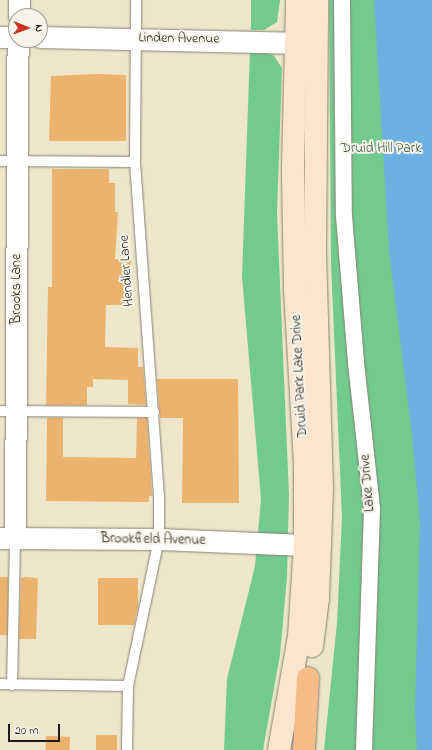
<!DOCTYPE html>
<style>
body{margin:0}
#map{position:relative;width:432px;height:750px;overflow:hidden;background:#eee6cb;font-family:"Indie Flower",sans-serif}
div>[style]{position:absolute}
.green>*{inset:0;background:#73ca8e}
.water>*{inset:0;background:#6bb1e1}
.building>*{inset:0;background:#ecb36e;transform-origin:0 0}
.roads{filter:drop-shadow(0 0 1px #858174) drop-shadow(0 0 1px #858174)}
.service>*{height:10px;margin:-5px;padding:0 5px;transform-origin:5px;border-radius:5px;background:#fff}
.pedestrian>*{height:16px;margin:-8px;padding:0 8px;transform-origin:8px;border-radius:8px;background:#fff}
.minor>*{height:21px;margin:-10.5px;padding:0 10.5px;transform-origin:10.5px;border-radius:10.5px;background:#fff}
.secondary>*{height:22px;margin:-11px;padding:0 11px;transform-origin:11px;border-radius:11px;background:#fce5cf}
.motorway>*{height:22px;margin:-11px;padding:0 11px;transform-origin:11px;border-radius:11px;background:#f7bd88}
span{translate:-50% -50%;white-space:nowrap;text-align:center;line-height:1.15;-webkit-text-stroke:4px #f7f3e8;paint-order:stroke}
.street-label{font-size:14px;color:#1c1c1c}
.park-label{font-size:14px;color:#3a5944}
.north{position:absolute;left:8px;top:8px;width:40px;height:40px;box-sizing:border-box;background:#f7f3e8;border:1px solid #9f9d96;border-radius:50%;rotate:91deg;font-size:11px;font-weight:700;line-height:16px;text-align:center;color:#1c1c1c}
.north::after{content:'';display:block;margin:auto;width:14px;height:18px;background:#c8321e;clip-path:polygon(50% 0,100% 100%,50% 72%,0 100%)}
.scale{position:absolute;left:8px;top:724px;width:52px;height:18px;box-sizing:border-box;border:2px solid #1c1c1c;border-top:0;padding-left:5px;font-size:12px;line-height:14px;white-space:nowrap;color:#1c1c1c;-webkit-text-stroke:3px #f7f3e8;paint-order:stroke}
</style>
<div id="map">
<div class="green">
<div style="clip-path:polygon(251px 0,280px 0,277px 22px,264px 30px,251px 30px)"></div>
<div style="clip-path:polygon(329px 0,432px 0,432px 750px,324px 750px,337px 623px,342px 517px,331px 265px)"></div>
<div style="clip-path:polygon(250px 49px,267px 52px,274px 56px,282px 68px,277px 213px,289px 495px,287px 577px,280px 655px,263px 750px,224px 750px,227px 679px,255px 566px,261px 499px,242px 277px)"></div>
</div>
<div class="water">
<div style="clip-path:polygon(374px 0,432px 0,432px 750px,417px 750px,415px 710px,420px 522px,412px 434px,389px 249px)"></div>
</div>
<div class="building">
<div style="clip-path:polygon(97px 74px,126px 75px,126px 141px,49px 141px,51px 76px)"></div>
<div style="clip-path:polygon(52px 169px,109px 169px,109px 183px,115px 183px,115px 212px,118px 212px,115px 259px,131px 260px,132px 305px,106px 305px,105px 347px,138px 348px,138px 367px,143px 367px,146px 405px,128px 404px,128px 380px,93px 379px,93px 387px,87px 387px,87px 405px,46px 405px,48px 287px,52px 287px)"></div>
<div style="clip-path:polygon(157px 379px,238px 379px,239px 503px,182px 503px,183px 418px,160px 418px)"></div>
<div style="clip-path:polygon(47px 418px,63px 418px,63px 457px,136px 458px,137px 418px,147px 418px,152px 496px,149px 496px,149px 502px,46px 501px)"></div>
<div style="left:0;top:577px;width:8px;height:58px"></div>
<div style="clip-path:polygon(24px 577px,38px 578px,36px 639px,19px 639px,21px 578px)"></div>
<div style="clip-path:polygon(98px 578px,138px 578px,138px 606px,134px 625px,98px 625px)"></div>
<div style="left:96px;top:735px;width:21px;height:15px"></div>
<div style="left:46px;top:736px;width:24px;height:14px;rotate:2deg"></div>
</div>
<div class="roads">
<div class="service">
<div style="left:0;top:161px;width:135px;rotate:0.4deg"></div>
<div style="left:0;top:411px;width:154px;rotate:0.4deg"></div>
<div style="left:0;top:684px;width:128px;rotate:0.9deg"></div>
<div style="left:12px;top:685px;width:147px;rotate:-88.8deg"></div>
<div style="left:127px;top:750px;width:64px;rotate:-89.1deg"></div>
<div style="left:128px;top:686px;width:150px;rotate:-78.1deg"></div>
<div style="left:159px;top:539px;width:42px;rotate:-90deg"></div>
<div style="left:159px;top:497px;width:336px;rotate:-94.1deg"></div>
<div style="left:135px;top:162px;width:162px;rotate:-89.6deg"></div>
</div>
<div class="pedestrian">
<div style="left:342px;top:0;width:216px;rotate:89.5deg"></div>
<div style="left:344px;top:216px;width:147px;rotate:85.3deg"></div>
<div style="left:356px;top:363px;width:147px;rotate:83.7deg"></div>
<div style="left:372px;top:509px;width:241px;rotate:91.9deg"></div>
</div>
<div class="minor">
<div style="left:19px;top:16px;width:16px;rotate:-90deg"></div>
<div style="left:0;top:37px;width:16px"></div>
<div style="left:40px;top:37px;width:273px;rotate:1.3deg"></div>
<div style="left:0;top:538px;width:159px;rotate:0.4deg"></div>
<div style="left:159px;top:539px;width:146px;rotate:2.4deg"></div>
<div style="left:15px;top:538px;width:498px;rotate:-89.7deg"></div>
</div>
<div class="secondary">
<div style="left:312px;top:646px;width:48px;rotate:-82.9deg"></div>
<div style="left:318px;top:598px;width:110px;rotate:-87.9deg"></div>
<div style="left:322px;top:488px;width:241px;rotate:-91.7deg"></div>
<div style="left:315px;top:247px;width:247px;rotate:-89.5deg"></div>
<div style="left:279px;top:750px;width:115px;rotate:-80deg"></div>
<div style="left:299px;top:637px;width:92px;rotate:-86.3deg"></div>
<div style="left:305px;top:545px;width:82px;rotate:-90deg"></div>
<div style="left:305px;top:463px;width:175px;rotate:-93.3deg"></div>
<div style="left:295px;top:288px;width:120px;rotate:-91deg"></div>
<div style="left:293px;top:168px;width:168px;rotate:-88.6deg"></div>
</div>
<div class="motorway">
<div style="left:304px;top:750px;width:72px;rotate:-86.8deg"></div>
</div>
</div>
<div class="street-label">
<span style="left:179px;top:39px;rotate:1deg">Linden Avenue</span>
<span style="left:127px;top:271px;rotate:-94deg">Hendler Lane</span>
<span style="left:17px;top:289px;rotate:-90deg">Brooks Lane</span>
<span style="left:300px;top:376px;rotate:-93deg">Druid Park Lake Drive</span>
<span style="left:368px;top:483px;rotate:-95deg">Lake Drive</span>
<span style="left:153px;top:540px;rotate:1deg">Brookfield Avenue</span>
</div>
<div class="park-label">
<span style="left:381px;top:149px">Druid Hill Park</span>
</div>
<div class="north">N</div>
<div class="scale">20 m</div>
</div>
